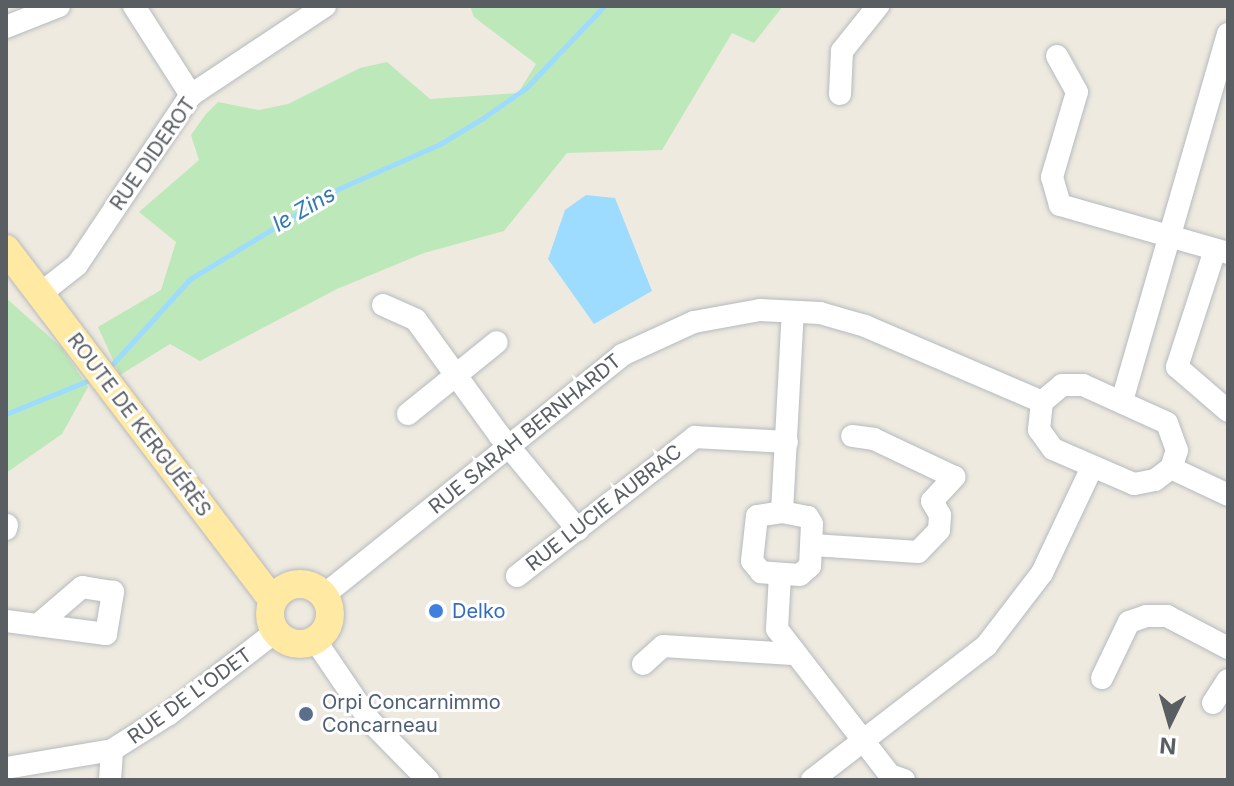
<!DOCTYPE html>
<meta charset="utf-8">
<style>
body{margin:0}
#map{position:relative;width:1234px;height:786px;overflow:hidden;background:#eeeae0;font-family:Inter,sans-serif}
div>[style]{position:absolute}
.green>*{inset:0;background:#bde8b9}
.water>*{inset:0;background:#9edcff}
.stream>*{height:5px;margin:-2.5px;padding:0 2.5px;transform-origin:2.5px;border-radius:2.5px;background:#9edcff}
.roads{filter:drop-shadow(0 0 2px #b6babe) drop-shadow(0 0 2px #b6babe)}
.minor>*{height:22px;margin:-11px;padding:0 11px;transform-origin:11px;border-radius:11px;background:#fff}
.major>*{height:28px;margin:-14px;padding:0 14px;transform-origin:14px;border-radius:14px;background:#ffe9a3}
.major>.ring{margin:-14px;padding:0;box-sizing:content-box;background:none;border:28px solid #ffe9a3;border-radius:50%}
.dots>*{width:22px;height:22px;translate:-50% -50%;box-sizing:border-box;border:4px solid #fff;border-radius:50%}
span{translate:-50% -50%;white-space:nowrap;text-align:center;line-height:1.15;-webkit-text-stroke:6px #fff;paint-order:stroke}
.street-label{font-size:20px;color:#595e63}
.shop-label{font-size:20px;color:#366cbe}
.left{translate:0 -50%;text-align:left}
.service-label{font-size:20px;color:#4e5e75}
.water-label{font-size:22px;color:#3079b2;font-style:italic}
.frame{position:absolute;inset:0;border:8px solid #595e63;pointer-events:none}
.north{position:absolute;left:1130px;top:682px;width:80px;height:80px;-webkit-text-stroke:6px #fff;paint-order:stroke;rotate:185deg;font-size:22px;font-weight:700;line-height:32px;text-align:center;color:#595e63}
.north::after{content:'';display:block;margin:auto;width:28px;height:36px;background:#595e63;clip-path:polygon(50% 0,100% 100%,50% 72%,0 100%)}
</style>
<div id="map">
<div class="green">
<div style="clip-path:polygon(470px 6px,783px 6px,754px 43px,732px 33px,662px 150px,567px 153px,504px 231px,424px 253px,337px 289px,200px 361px,170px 344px,120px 375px,98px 327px,161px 290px,176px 242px,139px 212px,199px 160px,191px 135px,206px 114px,218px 102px,259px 110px,288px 104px,360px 68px,387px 62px,430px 99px,518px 93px,536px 64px,474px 17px)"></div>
<div style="clip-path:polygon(6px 298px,61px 347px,88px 387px,62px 434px,6px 473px)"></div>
</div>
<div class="water">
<div style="clip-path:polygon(586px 195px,615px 198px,652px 291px,594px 324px,548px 259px,565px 210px)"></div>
</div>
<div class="stream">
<div style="left:109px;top:368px;width:120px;rotate:-47.7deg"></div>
<div style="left:190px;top:279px;width:173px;rotate:-31.3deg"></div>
<div style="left:338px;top:189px;width:111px;rotate:-23.8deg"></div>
<div style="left:440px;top:144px;width:50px;rotate:-31.2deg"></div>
<div style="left:483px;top:118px;width:52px;rotate:-34.9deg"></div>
<div style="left:526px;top:88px;width:113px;rotate:-46.4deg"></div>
<div style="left:6px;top:414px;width:95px;rotate:-22.2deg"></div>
</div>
<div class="roads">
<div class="minor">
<div style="left:134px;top:6px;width:106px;rotate:57.4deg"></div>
<div style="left:6px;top:27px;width:57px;rotate:-21.6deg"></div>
<div style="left:1057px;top:56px;width:41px;rotate:60.9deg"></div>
<div style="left:1077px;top:92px;width:89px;rotate:106.4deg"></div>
<div style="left:1052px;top:177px;width:29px;rotate:74deg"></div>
<div style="left:1060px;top:205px;width:175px;rotate:15.9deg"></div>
<div style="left:840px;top:94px;width:43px;rotate:-87.3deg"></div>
<div style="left:842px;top:51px;width:58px;rotate:-51.3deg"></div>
<div style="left:1215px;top:250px;width:123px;rotate:108deg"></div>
<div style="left:1177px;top:367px;width:67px;rotate:40.8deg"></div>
<div style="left:40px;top:294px;width:47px;rotate:-38.1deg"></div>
<div style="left:77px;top:265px;width:205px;rotate:-56.2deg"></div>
<div style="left:191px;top:95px;width:161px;rotate:-33.6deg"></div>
<div style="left:383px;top:305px;width:36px;rotate:24deg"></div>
<div style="left:416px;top:320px;width:143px;rotate:54.1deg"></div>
<div style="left:500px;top:436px;width:122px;rotate:50.3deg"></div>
<div style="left:1062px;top:385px;width:21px"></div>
<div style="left:1083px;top:385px;width:92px;rotate:24.3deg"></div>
<div style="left:1167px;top:423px;width:29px;rotate:70deg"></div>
<div style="left:1177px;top:450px;width:19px;rotate:108deg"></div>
<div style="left:1171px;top:468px;width:20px;rotate:143deg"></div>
<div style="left:1155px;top:480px;width:21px;rotate:169deg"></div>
<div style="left:1134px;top:484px;width:88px;rotate:-156.6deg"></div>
<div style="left:1053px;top:449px;width:24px;rotate:-126deg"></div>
<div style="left:1039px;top:430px;width:28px;rotate:-84deg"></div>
<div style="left:1042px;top:402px;width:26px;rotate:-40deg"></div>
<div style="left:1122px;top:401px;width:382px;rotate:-73.9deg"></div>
<div style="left:408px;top:414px;width:114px;rotate:-39deg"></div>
<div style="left:1171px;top:468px;width:63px;rotate:25.3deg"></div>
<div style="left:782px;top:512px;width:26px;rotate:11deg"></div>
<div style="left:808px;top:517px;width:8px;rotate:60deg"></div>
<div style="left:812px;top:524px;width:42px;rotate:92.7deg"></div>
<div style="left:810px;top:566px;width:13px;rotate:138deg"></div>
<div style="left:800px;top:575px;width:39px;rotate:-176deg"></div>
<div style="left:761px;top:572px;width:14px;rotate:-129deg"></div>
<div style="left:752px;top:561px;width:45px;rotate:-83.7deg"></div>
<div style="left:757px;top:516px;width:25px;rotate:-9deg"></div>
<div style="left:782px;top:512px;width:200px;rotate:-86.9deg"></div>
<div style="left:6px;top:529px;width:4px;rotate:-76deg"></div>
<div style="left:813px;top:545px;width:105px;rotate:3.8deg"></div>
<div style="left:918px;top:552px;width:30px;rotate:-46deg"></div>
<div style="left:939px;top:530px;width:15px;rotate:-86deg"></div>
<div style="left:940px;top:515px;width:16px;rotate:-120deg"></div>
<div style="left:932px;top:501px;width:33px;rotate:-47deg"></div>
<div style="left:954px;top:477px;width:89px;rotate:-154.6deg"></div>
<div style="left:874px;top:439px;width:22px;rotate:-172deg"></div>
<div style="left:780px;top:574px;width:55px;rotate:93.1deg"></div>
<div style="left:777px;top:629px;width:185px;rotate:52.3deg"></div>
<div style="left:890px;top:775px;width:15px;rotate:20deg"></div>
<div style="left:517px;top:576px;width:226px;rotate:-38deg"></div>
<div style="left:695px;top:437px;width:92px;rotate:3.1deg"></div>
<div style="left:324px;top:595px;width:383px;rotate:-38.8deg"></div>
<div style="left:622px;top:355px;width:79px;rotate:-24.6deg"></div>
<div style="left:694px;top:322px;width:67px;rotate:-10.3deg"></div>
<div style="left:760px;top:310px;width:60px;rotate:2.9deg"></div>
<div style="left:820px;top:313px;width:47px;rotate:16.1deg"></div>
<div style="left:865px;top:326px;width:193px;rotate:23.2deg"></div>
<div style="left:6px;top:621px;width:101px;rotate:7.4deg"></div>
<div style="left:106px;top:634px;width:43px;rotate:-80.5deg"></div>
<div style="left:113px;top:592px;width:31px;rotate:-171deg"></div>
<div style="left:82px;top:587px;width:57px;rotate:139.3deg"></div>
<div style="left:315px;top:640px;width:98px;rotate:55.8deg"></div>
<div style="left:370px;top:721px;width:83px;rotate:45.5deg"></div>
<div style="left:643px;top:664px;width:27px;rotate:-42deg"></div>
<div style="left:663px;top:646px;width:130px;rotate:3.5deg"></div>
<div style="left:1102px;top:678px;width:62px;rotate:-64.3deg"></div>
<div style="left:1129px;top:622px;width:18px;rotate:-19deg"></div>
<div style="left:1146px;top:616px;width:21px"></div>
<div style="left:1167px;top:616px;width:69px;rotate:27.7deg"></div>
<div style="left:1213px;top:703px;width:27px;rotate:-57deg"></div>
<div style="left:6px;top:768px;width:108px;rotate:-9.6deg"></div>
<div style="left:112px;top:750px;width:67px;rotate:-32.3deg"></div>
<div style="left:169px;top:714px;width:134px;rotate:-37.7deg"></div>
<div style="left:110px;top:780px;width:30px;rotate:-86deg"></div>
<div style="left:812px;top:780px;width:220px;rotate:-37.6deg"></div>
<div style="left:986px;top:646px;width:92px;rotate:-52.5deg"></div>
<div style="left:1042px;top:573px;width:117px;rotate:-64.7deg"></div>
</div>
<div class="major">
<div style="left:6px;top:249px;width:440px;rotate:52.8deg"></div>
<div class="ring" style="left:270px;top:584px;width:32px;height:32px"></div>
</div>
</div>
<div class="dots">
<div style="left:436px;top:611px;background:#3f7fe0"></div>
<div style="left:306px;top:714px;background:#5c6f8a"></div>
</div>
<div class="street-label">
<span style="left:153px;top:154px;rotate:-55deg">RUE DIDEROT</span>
<span style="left:139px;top:425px;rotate:53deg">ROUTE DE KERGUÉRÈS</span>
<span style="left:525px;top:434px;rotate:-39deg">RUE SARAH BERNHARDT</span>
<span style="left:604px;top:508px;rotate:-38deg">RUE LUCIE AUBRAC</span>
<span style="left:190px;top:696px;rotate:-36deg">RUE DE L'ODET</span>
</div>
<div class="shop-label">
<span class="left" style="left:452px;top:611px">Delko</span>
</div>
<div class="service-label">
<span class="left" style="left:322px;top:714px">Orpi Concarnimmo<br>Concarneau</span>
</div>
<div class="water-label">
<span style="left:304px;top:209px;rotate:-30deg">le Zins</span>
</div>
<div class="frame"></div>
<div class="north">N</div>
</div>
